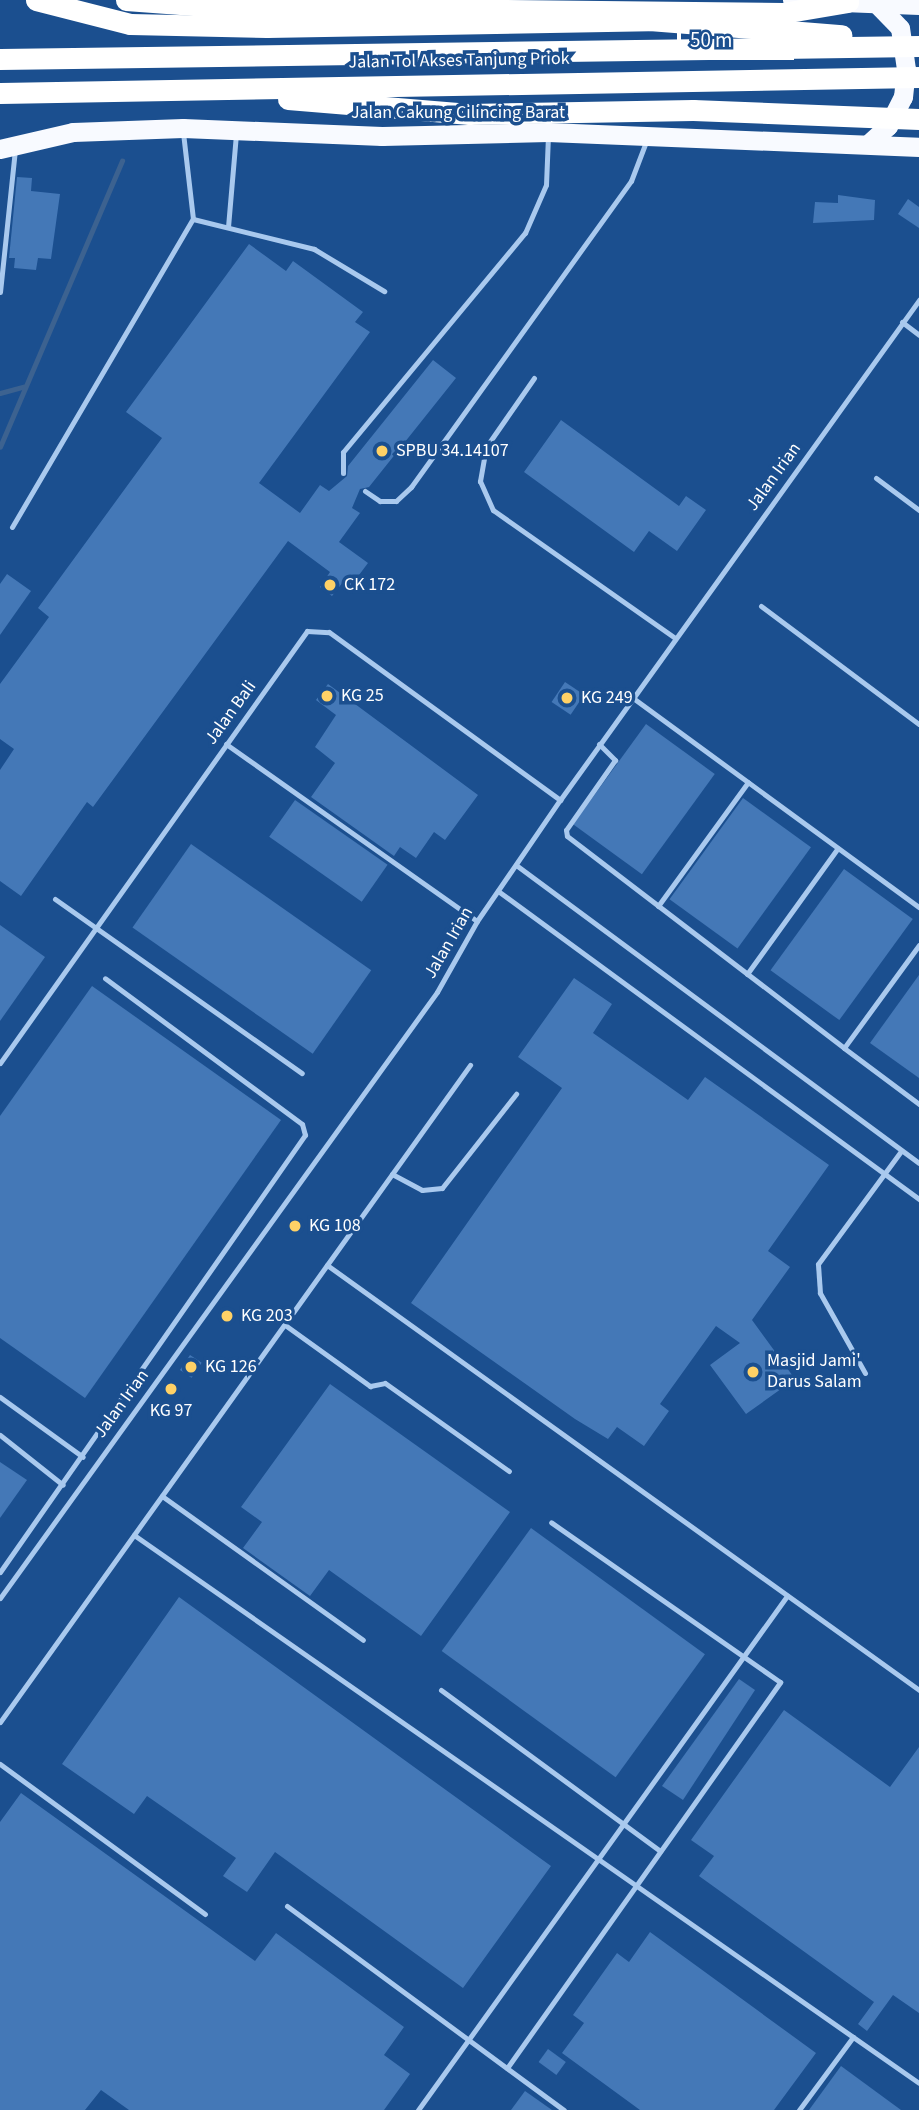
<!DOCTYPE html>
<style>
body{margin:0}
#map{position:relative;width:919px;height:2110px;overflow:hidden;background:#1b4f8f;font-family:"Source Sans 3",sans-serif}
div>[style]{position:absolute}
.stream>*{height:4.5px;margin:-2.25px;padding:0 2.25px;transform-origin:2.25px;border-radius:2.25px;background:#3c6290}
.building>*{inset:0;background:#4478b7;transform-origin:0 0}
.service>*{height:5px;margin:-2.5px;padding:0 2.5px;transform-origin:2.5px;border-radius:2.5px;background:#a9c9ee}
.trunk>*{height:19px;margin:-9.5px;padding:0 9.5px;transform-origin:9.5px;border-radius:9.5px;background:#f8faff}
.motorway>*{height:21px;margin:-10.5px;padding:0 10.5px;transform-origin:10.5px;border-radius:10.5px;background:#fff}
.motorway-bridge>*{height:21px;margin:-10.5px;padding:0 10.5px;transform-origin:10.5px;border-radius:10.5px;background:#fff}
.dots>*{width:19px;height:19px;translate:-50% -50%;box-sizing:border-box;border:4px solid #1b4f8f;border-radius:50%}
span{translate:-50% -50%;white-space:nowrap;text-align:center;line-height:1.15;-webkit-text-stroke:7px #1b4f8f;paint-order:stroke}
.street-label{font-size:18px;color:#fff}
.poi-label{font-size:18px;color:#fff}
.left{translate:0 -50%;text-align:left}
.scale{position:absolute;left:677px;top:28px;width:117px;height:32px;box-sizing:border-box;border:4px solid #fff;border-top:0;padding-left:9px;font-size:21px;line-height:24px;white-space:nowrap;color:#fff;-webkit-text-stroke:5px #1b4f8f;paint-order:stroke}
</style>
<div id="map">
<div class="stream">
<div style="left:0;top:393px;width:24px;rotate:-15deg"></div>
<div style="left:0;top:447px;width:311px;rotate:-66.9deg"></div>
</div>
<div class="building">
<div style="clip-path:polygon(17px 177px,32px 178px,31px 191px,60px 194px,51px 259px,38px 258px,36px 270px,14px 268px,15px 258px,9px 258px)"></div>
<div style="clip-path:polygon(838px 195px,875px 200px,874px 220px,813px 223px,815px 202px,838px 203px)"></div>
<div style="clip-path:polygon(908px 199px,919px 207px,919px 228px,898px 214px)"></div>
<div style="clip-path:polygon(249px 244px,286px 271px,293px 261px,363px 312px,355px 322px,370px 332px,259px 483px,300px 513px,320px 485px,329px 491px,347px 476px,348px 466px,433px 360px,456px 378px,369px 487px,360px 489px,352px 508px,360px 513px,339px 542px,368px 563px,350px 587px,343px 582px,332px 596px,320px 587px,330px 572px,288px 541px,93px 807px,87px 802px,21px 896px,0 881px,0 770px,14px 749px,0 739px,0 684px,49px 617px,38px 608px,162px 438px,126px 412px)"></div>
<div style="clip-path:polygon(561px 420px,679px 506px,686px 496px,706px 510px,677px 551px,649px 531px,634px 552px,524px 472px)"></div>
<div style="clip-path:polygon(7px 574px,31px 591px,0 635px,0 584px)"></div>
<div style="left:565px;top:682px;width:23px;height:24px;rotate:34deg"></div>
<div style="clip-path:polygon(328px 684px,478px 795px,445px 840px,434px 832px,416px 858px,400px 847px,394px 856px,311px 797px,335px 763px,315px 747px,336px 715px,316px 700px)"></div>
<div style="left:646px;top:724px;width:85px;height:124px;rotate:36deg"></div>
<div style="left:743px;top:798px;width:84px;height:125px;rotate:36deg"></div>
<div style="left:295px;top:800px;width:113px;height:45px;rotate:35deg"></div>
<div style="left:191px;top:844px;width:220px;height:102px;rotate:35deg"></div>
<div style="left:844px;top:869px;width:85px;height:125px;rotate:36deg"></div>
<div style="clip-path:polygon(0 925px,45px 957px,0 1021px)"></div>
<div style="clip-path:polygon(919px 975px,919px 1078px,870px 1043px)"></div>
<div style="clip-path:polygon(574px 978px,612px 1004px,593px 1033px,688px 1100px,705px 1077px,829px 1165px,768px 1251px,790px 1267px,752px 1320px,795px 1379px,746px 1414px,710px 1365px,740px 1343px,716px 1326px,660px 1404px,669px 1411px,644px 1446px,617px 1427px,608px 1439px,575px 1419px,411px 1303px,562px 1088px,518px 1057px)"></div>
<div style="clip-path:polygon(92px 986px,281px 1120px,85px 1398px,0 1338px,0 1116px)"></div>
<div style="left:190px;top:1355px;width:14px;height:18px;rotate:34deg"></div>
<div style="clip-path:polygon(330px 1384px,510px 1512px,421px 1636px,329px 1570px,310px 1596px,243px 1548px,262px 1522px,241px 1507px)"></div>
<div style="clip-path:polygon(0 1462px,27px 1480px,0 1518px)"></div>
<div style="left:531px;top:1528px;width:215px;height:152px;rotate:36deg"></div>
<div style="clip-path:polygon(179px 1597px,551px 1866px,463px 1988px,275px 1852px,247px 1892px,223px 1876px,236px 1858px,147px 1796px,134px 1814px,62px 1764px)"></div>
<div style="clip-path:polygon(739px 1679px,755px 1690px,683px 1800px,662px 1786px)"></div>
<div style="clip-path:polygon(784px 1710px,890px 1787px,919px 1747px,919px 2013px,893px 1995px,867px 2031px,858px 2024px,874px 2002px,699px 1876px,714px 1856px,691px 1840px)"></div>
<div style="clip-path:polygon(21px 1793px,255px 1961px,276px 1933px,404px 2027px,384px 2055px,410px 2074px,384px 2110px,129px 2110px,101px 2090px,85px 2110px,0 2110px,0 1822px)"></div>
<div style="clip-path:polygon(650px 1932px,816px 2053px,774px 2110px,640px 2110px,562px 2053px,584px 2023px,573px 2015px,617px 1953px,629px 1962px)"></div>
<div style="left:548px;top:2049px;width:22px;height:16px;rotate:36deg"></div>
<div style="clip-path:polygon(841px 2066px,901px 2110px,809px 2110px)"></div>
<div style="clip-path:polygon(525px 2091px,552px 2110px,511px 2110px)"></div>
</div>
<div class="service">
<div style="left:193px;top:219px;width:125px;rotate:13.9deg"></div>
<div style="left:314px;top:249px;width:82px;rotate:31deg"></div>
<div style="left:228px;top:227px;width:93px;rotate:-85.1deg"></div>
<div style="left:0;top:292px;width:143px;rotate:-84deg"></div>
<div style="left:902px;top:322px;width:21px;rotate:37deg"></div>
<div style="left:534px;top:378px;width:84px;rotate:124.8deg"></div>
<div style="left:486px;top:447px;width:35px;rotate:100deg"></div>
<div style="left:480px;top:481px;width:32px;rotate:66deg"></div>
<div style="left:493px;top:510px;width:223px;rotate:35.1deg"></div>
<div style="left:343px;top:473px;width:21px;rotate:-90deg"></div>
<div style="left:343px;top:452px;width:285px;rotate:-50.3deg"></div>
<div style="left:525px;top:233px;width:52px;rotate:-66.4deg"></div>
<div style="left:546px;top:185px;width:50px;rotate:-87.7deg"></div>
<div style="left:876px;top:478px;width:54px;rotate:36.7deg"></div>
<div style="left:365px;top:491px;width:18px;rotate:34deg"></div>
<div style="left:380px;top:501px;width:16px"></div>
<div style="left:396px;top:501px;width:21px;rotate:-43deg"></div>
<div style="left:411px;top:487px;width:377px;rotate:-54.3deg"></div>
<div style="left:631px;top:181px;width:45px;rotate:-69.1deg"></div>
<div style="left:12px;top:527px;width:357px;rotate:-59.6deg"></div>
<div style="left:193px;top:219px;width:88px;rotate:-96.6deg"></div>
<div style="left:761px;top:606px;width:197px;rotate:36.8deg"></div>
<div style="left:633px;top:698px;width:354px;rotate:36.2deg"></div>
<div style="left:226px;top:744px;width:307px;rotate:35.2deg"></div>
<div style="left:599px;top:744px;width:23px;rotate:45deg"></div>
<div style="left:615px;top:760px;width:85px;rotate:125deg"></div>
<div style="left:566px;top:830px;width:6px;rotate:81deg"></div>
<div style="left:567px;top:836px;width:349px;rotate:37.4deg"></div>
<div style="left:516px;top:865px;width:501px;rotate:36.48deg"></div>
<div style="left:498px;top:891px;width:522px;rotate:36.19deg"></div>
<div style="left:55px;top:899px;width:302px;rotate:35.2deg"></div>
<div style="left:658px;top:906px;width:153px;rotate:-54deg"></div>
<div style="left:919px;top:945px;width:127px;rotate:126.1deg"></div>
<div style="left:844px;top:1048px;width:94px;rotate:36.7deg"></div>
<div style="left:747px;top:974px;width:155px;rotate:-54.2deg"></div>
<div style="left:0;top:1063px;width:530px;rotate:-54.6deg"></div>
<div style="left:307px;top:631px;width:22px;rotate:3deg"></div>
<div style="left:329px;top:632px;width:286px;rotate:36deg"></div>
<div style="left:392px;top:1174px;width:34px;rotate:28deg"></div>
<div style="left:422px;top:1190px;width:20px;rotate:-6deg"></div>
<div style="left:442px;top:1188px;width:120px;rotate:-51.8deg"></div>
<div style="left:327px;top:1265px;width:729px;rotate:35.67deg"></div>
<div style="left:285px;top:1325px;width:105px;rotate:35.7deg"></div>
<div style="left:370px;top:1386px;width:15px;rotate:-11deg"></div>
<div style="left:385px;top:1383px;width:152px;rotate:35.4deg"></div>
<div style="left:865px;top:1373px;width:92px;rotate:-119.4deg"></div>
<div style="left:820px;top:1293px;width:29px;rotate:-94deg"></div>
<div style="left:818px;top:1264px;width:140px;rotate:-53.7deg"></div>
<div style="left:0;top:1397px;width:102px;rotate:35.9deg"></div>
<div style="left:0;top:1435px;width:80px;rotate:38.4deg"></div>
<div style="left:162px;top:1496px;width:247px;rotate:35.6deg"></div>
<div style="left:134px;top:1535px;width:957px;rotate:34.92deg"></div>
<div style="left:0;top:1572px;width:533px;rotate:-55.09deg"></div>
<div style="left:305px;top:1135px;width:11px;rotate:-105deg"></div>
<div style="left:302px;top:1124px;width:245px;rotate:-143.5deg"></div>
<div style="left:0;top:1598px;width:747px;rotate:-54.2deg"></div>
<div style="left:437px;top:992px;width:81px;rotate:-60.6deg"></div>
<div style="left:477px;top:921px;width:147px;rotate:-55.6deg"></div>
<div style="left:560px;top:800px;width:616px;rotate:-54.32deg"></div>
<div style="left:441px;top:1690px;width:272px;rotate:36.3deg"></div>
<div style="left:0;top:1722px;width:808px;rotate:-54.42deg"></div>
<div style="left:0;top:1764px;width:254px;rotate:36.2deg"></div>
<div style="left:287px;top:1906px;width:344px;rotate:36.4deg"></div>
<div style="left:507px;top:2068px;width:473px;rotate:-54.7deg"></div>
<div style="left:780px;top:1682px;width:279px;rotate:-145.1deg"></div>
<div style="left:418px;top:2110px;width:633px;rotate:-54.33deg"></div>
<div style="left:799px;top:2110px;width:91px;rotate:-53.5deg"></div>
</div>
<div class="trunk">
<div style="left:792px;top:0;width:127px;rotate:2.3deg"></div>
<div style="left:868px;top:144px;width:27px;rotate:-42deg"></div>
<div style="left:888px;top:126px;width:33px;rotate:-63deg"></div>
<div style="left:903px;top:97px;width:28px;rotate:-84deg"></div>
<div style="left:906px;top:69px;width:41px;rotate:-98.3deg"></div>
<div style="left:900px;top:28px;width:35px;rotate:-134deg"></div>
<div style="left:0;top:149px;width:75px;rotate:-13.1deg"></div>
<div style="left:73px;top:132px;width:110px;rotate:-2.1deg"></div>
<div style="left:183px;top:128px;width:199px;rotate:2.3deg"></div>
<div style="left:382px;top:136px;width:166px;rotate:-1.4deg"></div>
<div style="left:548px;top:132px;width:371px;rotate:2.3deg"></div>
</div>
<div class="motorway">
<div style="left:36px;top:0;width:97px;rotate:14.3deg"></div>
<div style="left:130px;top:24px;width:137px;rotate:1.3deg"></div>
<div style="left:126px;top:0;width:95px;rotate:4.2deg"></div>
<div style="left:221px;top:7px;width:562px;rotate:0.61deg"></div>
<div style="left:783px;top:13px;width:66px;rotate:-9.6deg"></div>
</div>
<div class="motorway-bridge">
<div style="left:267px;top:27px;width:382px;rotate:-1deg"></div>
<div style="left:649px;top:20px;width:193px;rotate:4.5deg"></div>
<div style="left:0;top:59px;width:919px;rotate:-0.81deg"></div>
<div style="left:0;top:93px;width:919px;rotate:-1deg"></div>
<div style="left:288px;top:99px;width:182px;rotate:4.7deg"></div>
<div style="left:469px;top:114px;width:224px;rotate:-1deg"></div>
<div style="left:693px;top:110px;width:226px;rotate:2.3deg"></div>
</div>
<div class="dots">
<div style="left:382px;top:451px;background:#ffd166"></div>
<div style="left:330px;top:585px;background:#ffd166"></div>
<div style="left:327px;top:696px;background:#ffd166"></div>
<div style="left:567px;top:698px;background:#ffd166"></div>
<div style="left:295px;top:1226px;background:#ffd166"></div>
<div style="left:227px;top:1316px;background:#ffd166"></div>
<div style="left:191px;top:1367px;background:#ffd166"></div>
<div style="left:753px;top:1372px;background:#ffd166"></div>
<div style="left:171px;top:1389px;background:#ffd166"></div>
</div>
<div class="street-label">
<span style="left:459px;top:61px;rotate:-1deg">Jalan Tol Akses Tanjung Priok</span>
<span style="left:458px;top:113px">Jalan Cakung Cilincing Barat</span>
<span style="left:774px;top:477px;rotate:-54deg">Jalan Irian</span>
<span style="left:231px;top:713px;rotate:-54deg">Jalan Bali</span>
<span style="left:449px;top:943px;rotate:-60deg">Jalan Irian</span>
<span style="left:122px;top:1404px;rotate:-54deg">Jalan Irian</span>
</div>
<div class="poi-label">
<span class="left" style="left:396px;top:451px">SPBU 34.14107</span>
<span class="left" style="left:344px;top:585px">CK 172</span>
<span class="left" style="left:341px;top:696px">KG 25</span>
<span class="left" style="left:581px;top:698px">KG 249</span>
<span class="left" style="left:309px;top:1226px">KG 108</span>
<span class="left" style="left:241px;top:1316px">KG 203</span>
<span class="left" style="left:767px;top:1372px">Masjid Jami'<br>Darus Salam</span>
<span class="left" style="left:205px;top:1367px">KG 126</span>
<span style="left:171px;top:1411px">KG 97</span>
</div>
<div class="scale">50 m</div>
</div>
